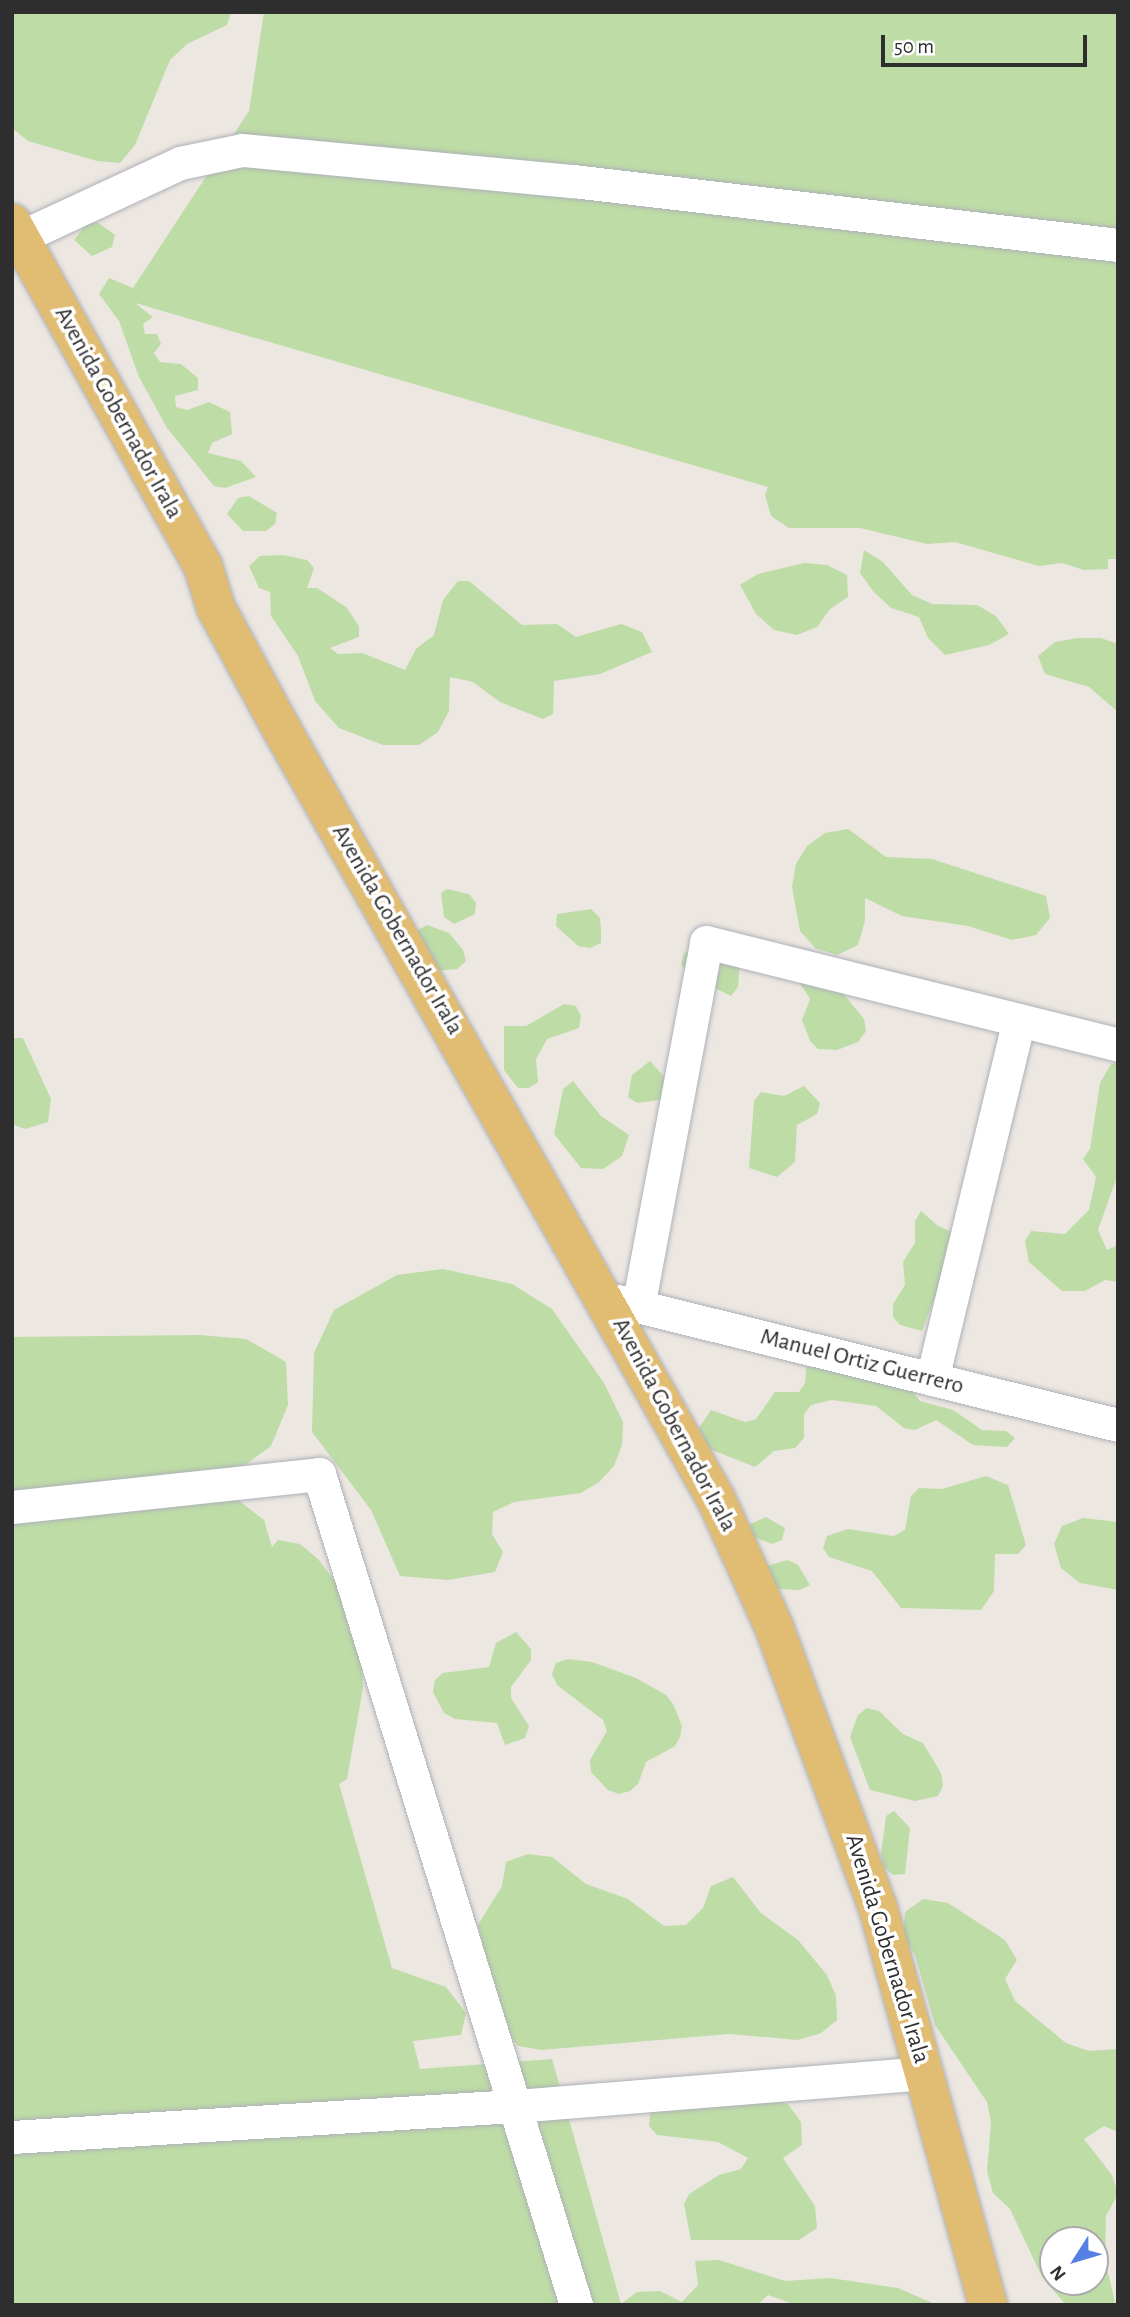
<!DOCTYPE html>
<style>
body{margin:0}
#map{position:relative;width:1130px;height:2317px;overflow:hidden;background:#ede7e2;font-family:"Alegreya Sans",sans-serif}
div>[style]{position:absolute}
.green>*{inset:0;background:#bedca6}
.roads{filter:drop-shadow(0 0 2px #aeb1b8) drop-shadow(0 0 2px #aeb1b8)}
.street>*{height:33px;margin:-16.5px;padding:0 16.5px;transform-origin:16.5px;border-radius:16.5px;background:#fff}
.primary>*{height:38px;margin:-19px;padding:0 19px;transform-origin:19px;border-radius:19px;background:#e1bc73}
span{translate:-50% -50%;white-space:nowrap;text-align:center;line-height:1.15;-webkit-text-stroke:7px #fff;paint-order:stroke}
.street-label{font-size:24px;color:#2e2e2e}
.frame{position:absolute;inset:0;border:14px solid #2e2e2e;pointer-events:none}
.north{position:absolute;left:1039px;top:2226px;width:70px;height:70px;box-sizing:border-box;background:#fff;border:2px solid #ababab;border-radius:50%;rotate:233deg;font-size:19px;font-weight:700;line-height:28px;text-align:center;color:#2e2e2e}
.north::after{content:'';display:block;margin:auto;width:24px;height:32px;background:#5780e5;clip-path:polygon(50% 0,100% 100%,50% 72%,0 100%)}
.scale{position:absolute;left:881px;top:35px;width:206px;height:32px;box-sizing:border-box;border:4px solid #2e2e2e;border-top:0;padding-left:9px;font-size:21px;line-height:24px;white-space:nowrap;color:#2e2e2e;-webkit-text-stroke:5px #fff;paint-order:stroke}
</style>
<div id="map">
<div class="green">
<div style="clip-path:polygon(12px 12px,231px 12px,227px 25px,187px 44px,170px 60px,135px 145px,120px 163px,97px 161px,28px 141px,12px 128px)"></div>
<div style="clip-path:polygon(264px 12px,1118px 12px,1118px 559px,1108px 559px,1108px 569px,1084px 570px,1062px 563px,1039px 566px,955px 542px,927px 544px,860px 528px,789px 528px,771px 516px,765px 495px,768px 487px,135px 303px,153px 317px,143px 324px,145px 334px,157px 334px,161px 344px,154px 353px,160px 362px,181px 364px,198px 378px,198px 390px,175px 396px,176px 407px,187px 410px,209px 402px,230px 412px,232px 434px,212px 443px,208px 453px,241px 461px,256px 477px,225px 488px,214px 486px,167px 428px,139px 377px,119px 321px,99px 294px,109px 278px,133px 288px,249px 111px)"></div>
<div style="clip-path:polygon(97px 222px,115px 235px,112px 247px,92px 256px,74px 240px,86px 224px)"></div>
<div style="clip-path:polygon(249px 496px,277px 513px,275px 524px,266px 531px,243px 531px,227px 514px,238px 498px)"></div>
<div style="clip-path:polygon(864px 550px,883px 562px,912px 595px,932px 604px,977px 605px,996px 616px,1009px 634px,989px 645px,945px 655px,928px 638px,919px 617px,891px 608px,873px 591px,860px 573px)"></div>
<div style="clip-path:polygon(283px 555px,307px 560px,314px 568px,307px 588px,317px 588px,346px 607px,359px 626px,359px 637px,330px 648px,338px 654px,362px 653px,405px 670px,416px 649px,434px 635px,443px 600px,458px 581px,469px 581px,522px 625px,557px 624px,576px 637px,621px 624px,642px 632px,652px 652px,600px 674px,554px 681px,553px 714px,543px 719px,500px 702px,473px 682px,450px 677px,449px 711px,438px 732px,419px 745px,383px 745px,339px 728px,315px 701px,298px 656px,271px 616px,270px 592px,259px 588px,249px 566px,260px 556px)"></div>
<div style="clip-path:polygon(804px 563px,827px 565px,847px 575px,848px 597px,830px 609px,817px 627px,797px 635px,774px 630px,756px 614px,740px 585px,758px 574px)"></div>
<div style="clip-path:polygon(1078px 638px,1101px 638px,1118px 644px,1118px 712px,1089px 687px,1045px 674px,1038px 656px,1055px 642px)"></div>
<div style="clip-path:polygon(848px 829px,886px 857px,932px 859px,1046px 896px,1050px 918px,1036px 935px,1012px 940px,968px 926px,902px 916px,865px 898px,865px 921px,858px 945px,837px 955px,815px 948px,800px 931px,792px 887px,796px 864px,807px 846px,825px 833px)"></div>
<div style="clip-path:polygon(447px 889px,469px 894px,476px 903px,475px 914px,454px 924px,444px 917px,441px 893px)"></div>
<div style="clip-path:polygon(591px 909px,600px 918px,601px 930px,601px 943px,590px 948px,578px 946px,556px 926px,557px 914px)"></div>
<div style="clip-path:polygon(427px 925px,449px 933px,463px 950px,466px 961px,457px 969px,423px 972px,413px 933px)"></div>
<div style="clip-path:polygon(702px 940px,740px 963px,738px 987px,731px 996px,687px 974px,681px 964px,684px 954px)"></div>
<div style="clip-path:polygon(798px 980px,841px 991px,864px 1019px,866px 1031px,858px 1042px,837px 1050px,818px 1049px,810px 1041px,802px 1020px,810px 999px)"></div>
<div style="clip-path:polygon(564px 1004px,576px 1006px,581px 1016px,579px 1028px,547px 1039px,536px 1059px,538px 1082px,529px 1088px,518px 1088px,504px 1070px,504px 1026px,526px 1026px)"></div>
<div style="clip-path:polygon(12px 1038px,23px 1038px,51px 1099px,48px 1122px,25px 1129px,12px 1124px)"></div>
<div style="clip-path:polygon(650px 1061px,666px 1079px,666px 1091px,659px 1100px,637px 1103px,628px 1097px,632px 1075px)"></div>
<div style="clip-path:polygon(1118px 1063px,1118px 1174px,1098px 1230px,1107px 1250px,1118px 1245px,1118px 1282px,1105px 1280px,1085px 1291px,1062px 1291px,1029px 1262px,1025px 1241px,1031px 1231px,1065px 1234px,1089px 1210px,1096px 1177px,1083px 1159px,1090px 1149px,1100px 1083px,1111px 1064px)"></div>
<div style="clip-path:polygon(573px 1081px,601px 1116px,629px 1135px,622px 1156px,603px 1169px,581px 1168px,554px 1134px,563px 1089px)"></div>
<div style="clip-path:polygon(804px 1086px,820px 1103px,817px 1114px,797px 1125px,795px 1162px,777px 1177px,749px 1168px,754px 1101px,761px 1092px,784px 1096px)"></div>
<div style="clip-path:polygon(921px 1211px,938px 1226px,959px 1235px,922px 1331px,900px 1325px,893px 1317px,893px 1304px,905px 1285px,903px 1262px,915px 1243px,915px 1221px)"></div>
<div style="clip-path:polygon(443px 1269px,512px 1284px,552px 1309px,604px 1383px,623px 1422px,622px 1445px,614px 1466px,599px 1482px,581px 1493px,514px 1502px,493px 1512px,492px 1534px,503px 1552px,495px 1572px,448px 1580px,400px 1576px,371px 1510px,312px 1432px,314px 1353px,334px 1310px,397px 1275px)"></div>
<div style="clip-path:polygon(199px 1335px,246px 1339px,286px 1362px,288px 1405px,271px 1446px,237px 1471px,208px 1477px,264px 1520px,272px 1547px,278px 1540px,300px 1544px,318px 1559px,346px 1596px,361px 1638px,363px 1688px,347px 1779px,339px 1784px,392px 1968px,446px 1987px,466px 2013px,461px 2035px,413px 2041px,420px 2069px,552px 2059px,621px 2304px,637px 2292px,660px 2291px,682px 2302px,698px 2285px,695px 2261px,719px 2260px,785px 2281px,830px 2278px,898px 2288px,937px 2305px,796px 2305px,768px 2295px,757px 2305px,12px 2305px,12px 1337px)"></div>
<div style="clip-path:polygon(807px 1360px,913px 1381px,913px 1392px,920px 1401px,953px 1410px,982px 1430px,1006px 1431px,1015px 1438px,1007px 1447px,973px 1445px,936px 1420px,915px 1430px,904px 1428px,876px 1406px,832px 1400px,811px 1405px,804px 1414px,804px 1438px,795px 1448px,774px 1451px,755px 1467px,707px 1448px,699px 1428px,711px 1410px,745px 1422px,756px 1419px,775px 1392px,799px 1392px,805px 1383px)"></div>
<div style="clip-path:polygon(986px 1476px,1008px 1485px,1026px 1545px,1018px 1554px,995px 1554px,994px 1591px,981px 1610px,901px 1608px,872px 1571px,829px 1557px,823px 1548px,827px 1536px,848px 1529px,894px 1536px,905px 1530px,911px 1496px,919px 1488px,942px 1489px)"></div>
<div style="clip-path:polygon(766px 1517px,785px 1528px,782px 1540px,772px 1544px,752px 1536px,746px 1526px)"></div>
<div style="clip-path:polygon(1083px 1518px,1118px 1522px,1118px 1590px,1080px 1583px,1061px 1568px,1054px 1544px,1062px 1526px)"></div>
<div style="clip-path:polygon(788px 1560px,798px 1565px,810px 1585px,800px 1590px,777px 1589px,766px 1566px)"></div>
<div style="clip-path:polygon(516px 1632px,531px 1649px,531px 1660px,511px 1687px,511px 1698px,529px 1726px,525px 1738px,505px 1745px,497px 1723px,455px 1719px,444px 1713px,433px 1692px,435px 1680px,443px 1673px,489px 1667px,496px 1643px)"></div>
<div style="clip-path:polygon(568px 1659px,592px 1662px,636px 1678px,666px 1695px,673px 1704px,682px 1726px,680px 1737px,675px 1746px,646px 1762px,638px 1784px,630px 1791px,619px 1794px,608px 1790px,591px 1772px,590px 1760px,607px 1731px,603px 1720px,557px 1685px,552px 1674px,556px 1663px)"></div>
<div style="clip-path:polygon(867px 1708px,879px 1711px,903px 1734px,923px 1743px,941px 1773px,943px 1786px,938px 1796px,915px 1801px,870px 1790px,850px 1737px,858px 1715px)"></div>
<div style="clip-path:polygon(894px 1811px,910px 1828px,905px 1874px,893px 1875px,884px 1867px,881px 1854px,886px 1816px)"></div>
<div style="clip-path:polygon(528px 1854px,552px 1857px,586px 1884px,628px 1899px,664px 1926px,686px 1925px,703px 1908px,711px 1886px,733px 1877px,761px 1913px,798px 1940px,827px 1975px,836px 1996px,837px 2020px,821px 2033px,798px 2040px,729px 2034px,541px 2050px,518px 2046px,503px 2029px,478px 1925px,502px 1886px,506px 1862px)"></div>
<div style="clip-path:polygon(evenodd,923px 1899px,948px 1903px,1005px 1940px,1017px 1960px,1005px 1979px,1015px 2001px,1066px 2043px,1089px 2051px,1118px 2049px,1118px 2132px,1104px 2126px,1084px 2139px,1112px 2175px,1118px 2194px,1106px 2216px,1105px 2260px,1115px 2302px,1111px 2305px,1066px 2305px,1042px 2277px,1010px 2209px,993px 2193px,987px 2171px,991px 2123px,987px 2102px,935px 2025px,915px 1955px,903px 1937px,905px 1912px,923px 1899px,1053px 2240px,1095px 2240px,1095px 2282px,1053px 2282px,1053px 2240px)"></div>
<div style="clip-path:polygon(767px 2098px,788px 2104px,801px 2122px,802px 2145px,783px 2158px,815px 2206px,817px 2228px,799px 2240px,691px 2240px,684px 2204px,689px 2194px,719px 2175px,741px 2169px,748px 2158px,718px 2142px,657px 2135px,649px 2126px,651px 2103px)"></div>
</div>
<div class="roads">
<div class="street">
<div style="left:12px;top:241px;width:185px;rotate:-24.9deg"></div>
<div style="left:180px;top:163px;width:63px;rotate:-11.8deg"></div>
<div style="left:242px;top:150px;width:332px;rotate:5.4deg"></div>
<div style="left:573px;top:181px;width:549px;rotate:6.7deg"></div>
<div style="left:617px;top:1301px;width:516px;rotate:13.9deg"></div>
<div style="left:638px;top:1307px;width:371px;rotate:-79.4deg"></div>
<div style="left:706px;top:942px;width:425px;rotate:14deg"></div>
<div style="left:932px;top:1379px;width:369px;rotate:-76.4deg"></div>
<div style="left:12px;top:1507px;width:309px;rotate:-6.1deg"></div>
<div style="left:319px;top:1474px;width:870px;rotate:72.81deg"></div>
<div style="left:12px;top:2137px;width:504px;rotate:-3.53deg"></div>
<div style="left:515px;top:2106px;width:411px;rotate:-4.6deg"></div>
</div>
<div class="primary">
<div style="left:12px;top:223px;width:393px;rotate:60.9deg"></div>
<div style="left:203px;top:566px;width:44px;rotate:72.8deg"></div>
<div style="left:216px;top:608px;width:128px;rotate:61.6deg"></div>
<div style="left:277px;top:721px;width:893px;rotate:60.57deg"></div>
<div style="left:716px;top:1499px;width:141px;rotate:65.6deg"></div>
<div style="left:774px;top:1627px;width:300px;rotate:69.7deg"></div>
<div style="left:878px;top:1908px;width:412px;rotate:74.5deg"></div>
</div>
</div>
<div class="street-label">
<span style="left:118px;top:413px;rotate:61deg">Avenida Gobernador Irala</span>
<span style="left:397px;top:930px;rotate:60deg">Avenida Gobernador Irala</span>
<span style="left:862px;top:1362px;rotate:14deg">Manuel Ortiz Guerrero</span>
<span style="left:674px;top:1425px;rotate:62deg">Avenida Gobernador Irala</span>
<span style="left:887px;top:1949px;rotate:73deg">Avenida Gobernador Irala</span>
</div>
<div class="frame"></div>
<div class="north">N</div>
<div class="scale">50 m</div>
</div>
